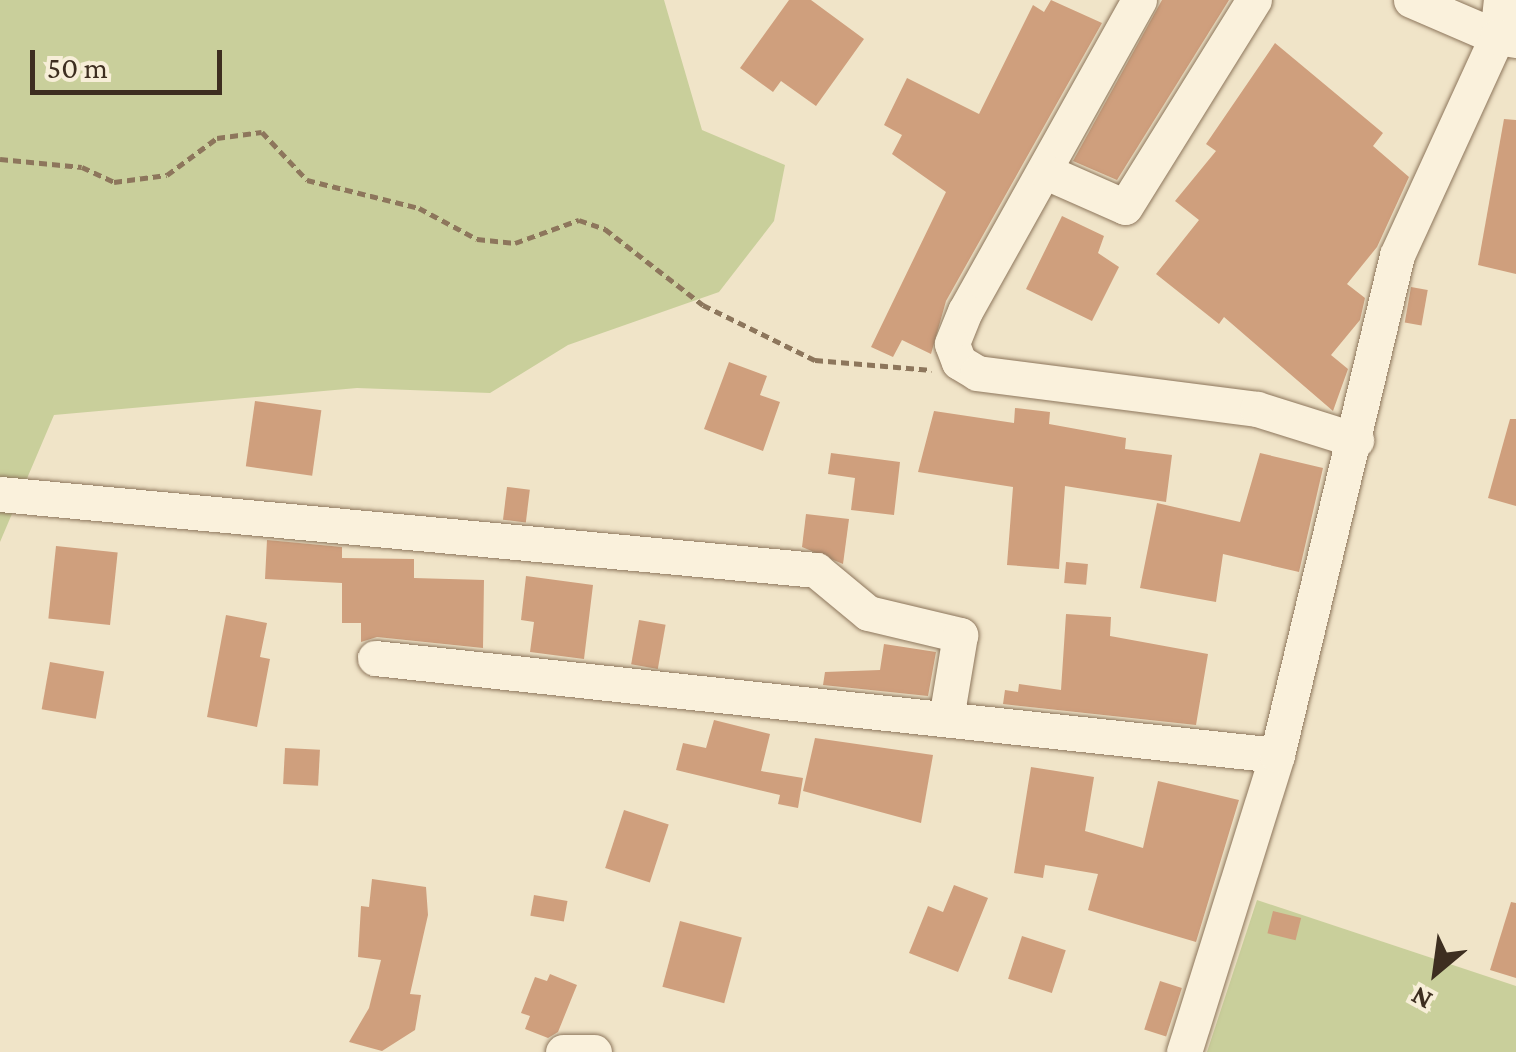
<!DOCTYPE html>
<style>
body{margin:0}
#map{position:relative;width:1516px;height:1052px;overflow:hidden;background:#f0e4c8;font-family:"Crimson Pro",serif}
div>[style]{position:absolute}
.green>*{inset:0;background:#c9cf9b}
.building>*{inset:0;background:#cf9f7d;transform-origin:0 0}
.path>*{height:5px;margin-top:-2.5px;transform-origin:0;background:repeating-linear-gradient(90deg,#8d765c 0 8px,transparent 0 13px)}
.roads{filter:drop-shadow(0 0 2px #8d765c) drop-shadow(0 0 2px #8d765c)}
.minor>*{height:35px;margin:-17.5px;padding:0 17.5px;transform-origin:17.5px;border-radius:17.5px;background:#faf1dc}
span{translate:-50% -50%;white-space:nowrap;text-align:center;line-height:1.15;-webkit-text-stroke:8px #f7eed8;paint-order:stroke}
.north{position:absolute;left:1386px;top:922px;width:100px;height:100px;-webkit-text-stroke:8px #f7eed8;paint-order:stroke;rotate:209deg;font-size:28px;font-weight:700;line-height:40px;text-align:center;color:#3d2e20}
.north::after{content:'';display:block;margin:auto;width:35px;height:45px;background:#3d2e20;clip-path:polygon(50% 0,100% 100%,50% 72%,0 100%)}
.scale{position:absolute;left:30px;top:50px;width:192px;height:45px;box-sizing:border-box;border:5px solid #3d2e20;border-top:0;padding-left:12px;font-size:30px;line-height:35px;white-space:nowrap;color:#3d2e20;-webkit-text-stroke:8px #f7eed8;paint-order:stroke}
</style>
<div id="map">
<div class="green">
<div style="clip-path:polygon(0 0,664px 0,702px 130px,785px 165px,774px 221px,719px 292px,568px 345px,490px 393px,357px 388px,54px 415px,0 542px)"></div>
<div style="clip-path:polygon(1257px 900px,1516px 986px,1516px 1052px,1207px 1052px)"></div>
</div>
<div class="building">
<div style="clip-path:polygon(789px 0,811px 0,864px 39px,816px 106px,781px 81px,773px 92px,740px 68px)"></div>
<div style="clip-path:polygon(1051px 0,1102px 23px,946px 301px,931px 354px,902px 340px,893px 357px,871px 347px,946px 192px,892px 154px,902px 135px,884px 125px,907px 78px,979px 114px,1033px 5px,1044px 12px)"></div>
<div style="clip-path:polygon(1162px 0,1229px 0,1117px 180px,1073px 161px)"></div>
<div style="clip-path:polygon(1275px 43px,1383px 133px,1373px 146px,1409px 177px,1377px 247px,1347px 284px,1365px 298px,1360px 320px,1331px 355px,1348px 369px,1333px 411px,1224px 317px,1219px 324px,1156px 274px,1199px 220px,1175px 201px,1216px 151px,1206px 144px)"></div>
<div style="clip-path:polygon(1504px 119px,1516px 120px,1516px 274px,1478px 265px)"></div>
<div style="clip-path:polygon(1062px 216px,1104px 236px,1098px 253px,1119px 267px,1092px 321px,1026px 289px)"></div>
<div style="left:1411px;top:287px;width:17px;height:36px;rotate:10deg"></div>
<div style="clip-path:polygon(729px 362px,767px 376px,760px 395px,780px 402px,763px 451px,704px 429px)"></div>
<div style="left:255px;top:401px;width:67px;height:66px;rotate:8deg"></div>
<div style="clip-path:polygon(1015px 408px,1050px 412px,1049px 424px,1126px 438px,1125px 449px,1172px 455px,1166px 502px,1065px 486px,1059px 569px,1007px 565px,1013px 487px,918px 472px,934px 411px,1014px 423px)"></div>
<div style="clip-path:polygon(1510px 419px,1516px 419px,1516px 506px,1488px 498px)"></div>
<div style="clip-path:polygon(831px 453px,900px 462px,894px 515px,851px 510px,855px 478px,828px 474px)"></div>
<div style="clip-path:polygon(1260px 453px,1323px 468px,1299px 572px,1223px 554px,1216px 602px,1140px 588px,1157px 503px,1240px 522px)"></div>
<div style="left:507px;top:487px;width:23px;height:33px;rotate:7deg"></div>
<div style="clip-path:polygon(806px 514px,849px 519px,843px 564px,802px 547px)"></div>
<div style="clip-path:polygon(267px 540px,342px 547px,342px 558px,414px 559px,414px 578px,484px 580px,483px 648px,377px 637px,361px 642px,361px 623px,342px 623px,342px 583px,265px 579px)"></div>
<div style="left:56px;top:546px;width:62px;height:73px;rotate:6deg"></div>
<div style="left:1066px;top:562px;width:22px;height:21px;rotate:5deg"></div>
<div style="clip-path:polygon(526px 576px,593px 585px,584px 659px,530px 652px,534px 622px,521px 620px)"></div>
<div style="clip-path:polygon(1066px 614px,1111px 617px,1110px 636px,1208px 654px,1196px 725px,1003px 704px,1005px 690px,1018px 692px,1019px 684px,1061px 690px)"></div>
<div style="clip-path:polygon(226px 615px,267px 623px,260px 657px,270px 659px,257px 727px,207px 717px)"></div>
<div style="left:639px;top:620px;width:27px;height:45px;rotate:10deg"></div>
<div style="clip-path:polygon(884px 644px,936px 652px,928px 696px,823px 685px,825px 672px,880px 670px)"></div>
<div style="left:50px;top:662px;width:55px;height:48px;rotate:10deg"></div>
<div style="clip-path:polygon(714px 720px,770px 734px,761px 771px,803px 778px,798px 808px,778px 804px,780px 795px,676px 770px,683px 743px,706px 748px)"></div>
<div style="clip-path:polygon(815px 738px,933px 755px,921px 823px,803px 791px)"></div>
<div style="left:285px;top:748px;width:35px;height:36px;rotate:3deg"></div>
<div style="clip-path:polygon(1031px 767px,1094px 777px,1085px 831px,1143px 848px,1158px 781px,1239px 800px,1196px 942px,1088px 910px,1098px 874px,1045px 865px,1043px 878px,1014px 873px)"></div>
<div style="left:624px;top:810px;width:47px;height:61px;rotate:18deg"></div>
<div style="clip-path:polygon(372px 879px,426px 887px,428px 915px,410px 994px,421px 995px,415px 1030px,382px 1051px,349px 1042px,369px 1008px,381px 960px,358px 957px,361px 906px,369px 907px)"></div>
<div style="clip-path:polygon(954px 885px,988px 898px,958px 972px,909px 953px,928px 906px,943px 912px)"></div>
<div style="left:534px;top:895px;width:34px;height:21px;rotate:10deg"></div>
<div style="clip-path:polygon(1511px 902px,1516px 903px,1516px 978px,1490px 970px)"></div>
<div style="left:1273px;top:911px;width:29px;height:23px;rotate:14deg"></div>
<div style="left:680px;top:921px;width:64px;height:68px;rotate:15deg"></div>
<div style="left:1022px;top:936px;width:46px;height:45px;rotate:18deg"></div>
<div style="clip-path:polygon(550px 974px,577px 985px,558px 1032px,548px 1038px,525px 1029px,530px 1016px,521px 1013px,535px 977px,547px 981px)"></div>
<div style="left:1160px;top:981px;width:23px;height:51px;rotate:18deg"></div>
</div>
<div class="path">
<div style="left:0;top:159px;width:82px;rotate:5.6deg"></div>
<div style="left:82px;top:167px;width:35px;rotate:25deg"></div>
<div style="left:114px;top:182px;width:53px;rotate:-7.5deg"></div>
<div style="left:167px;top:175px;width:62px;rotate:-36.5deg"></div>
<div style="left:217px;top:138px;width:45px;rotate:-7.6deg"></div>
<div style="left:262px;top:132px;width:66px;rotate:46.8deg"></div>
<div style="left:307px;top:180px;width:115px;rotate:14deg"></div>
<div style="left:419px;top:208px;width:66px;rotate:28.1deg"></div>
<div style="left:477px;top:239px;width:38px;rotate:6deg"></div>
<div style="left:515px;top:243px;width:68px;rotate:-19.8deg"></div>
<div style="left:579px;top:220px;width:28px;rotate:19deg"></div>
<div style="left:605px;top:229px;width:124px;rotate:37.8deg"></div>
<div style="left:703px;top:305px;width:125px;rotate:26.2deg"></div>
<div style="left:815px;top:360px;width:117px;rotate:4.9deg"></div>
</div>
<div class="roads">
<div class="minor">
<div style="left:1139px;top:0;width:356px;rotate:119.2deg"></div>
<div style="left:965px;top:311px;width:35px;rotate:112deg"></div>
<div style="left:952px;top:344px;width:19px;rotate:69deg"></div>
<div style="left:959px;top:362px;width:21px;rotate:31deg"></div>
<div style="left:977px;top:373px;width:282px;rotate:7.3deg"></div>
<div style="left:1257px;top:409px;width:104px;rotate:17.4deg"></div>
<div style="left:1411px;top:0;width:94px;rotate:23.3deg"></div>
<div style="left:1497px;top:37px;width:37px;rotate:-84deg"></div>
<div style="left:1046px;top:172px;width:86px;rotate:23.9deg"></div>
<div style="left:1125px;top:207px;width:244px;rotate:-58.1deg"></div>
<div style="left:0;top:494px;width:820px;rotate:5.32deg"></div>
<div style="left:816px;top:570px;width:67px;rotate:39.6deg"></div>
<div style="left:868px;top:613px;width:95px;rotate:13.4deg"></div>
<div style="left:960px;top:635px;width:85px;rotate:99.5deg"></div>
<div style="left:375px;top:658px;width:907px;rotate:6.14deg"></div>
<div style="left:563px;top:1052px;width:31px"></div>
<div style="left:1184px;top:1052px;width:311px;rotate:-72.6deg"></div>
<div style="left:1277px;top:755px;width:514px;rotate:-76.5deg"></div>
<div style="left:1397px;top:255px;width:240px;rotate:-65.4deg"></div>
<div style="left:1497px;top:37px;width:19px;rotate:9deg"></div>
</div>
</div>
<div class="north">N</div>
<div class="scale">50 m</div>
</div>
